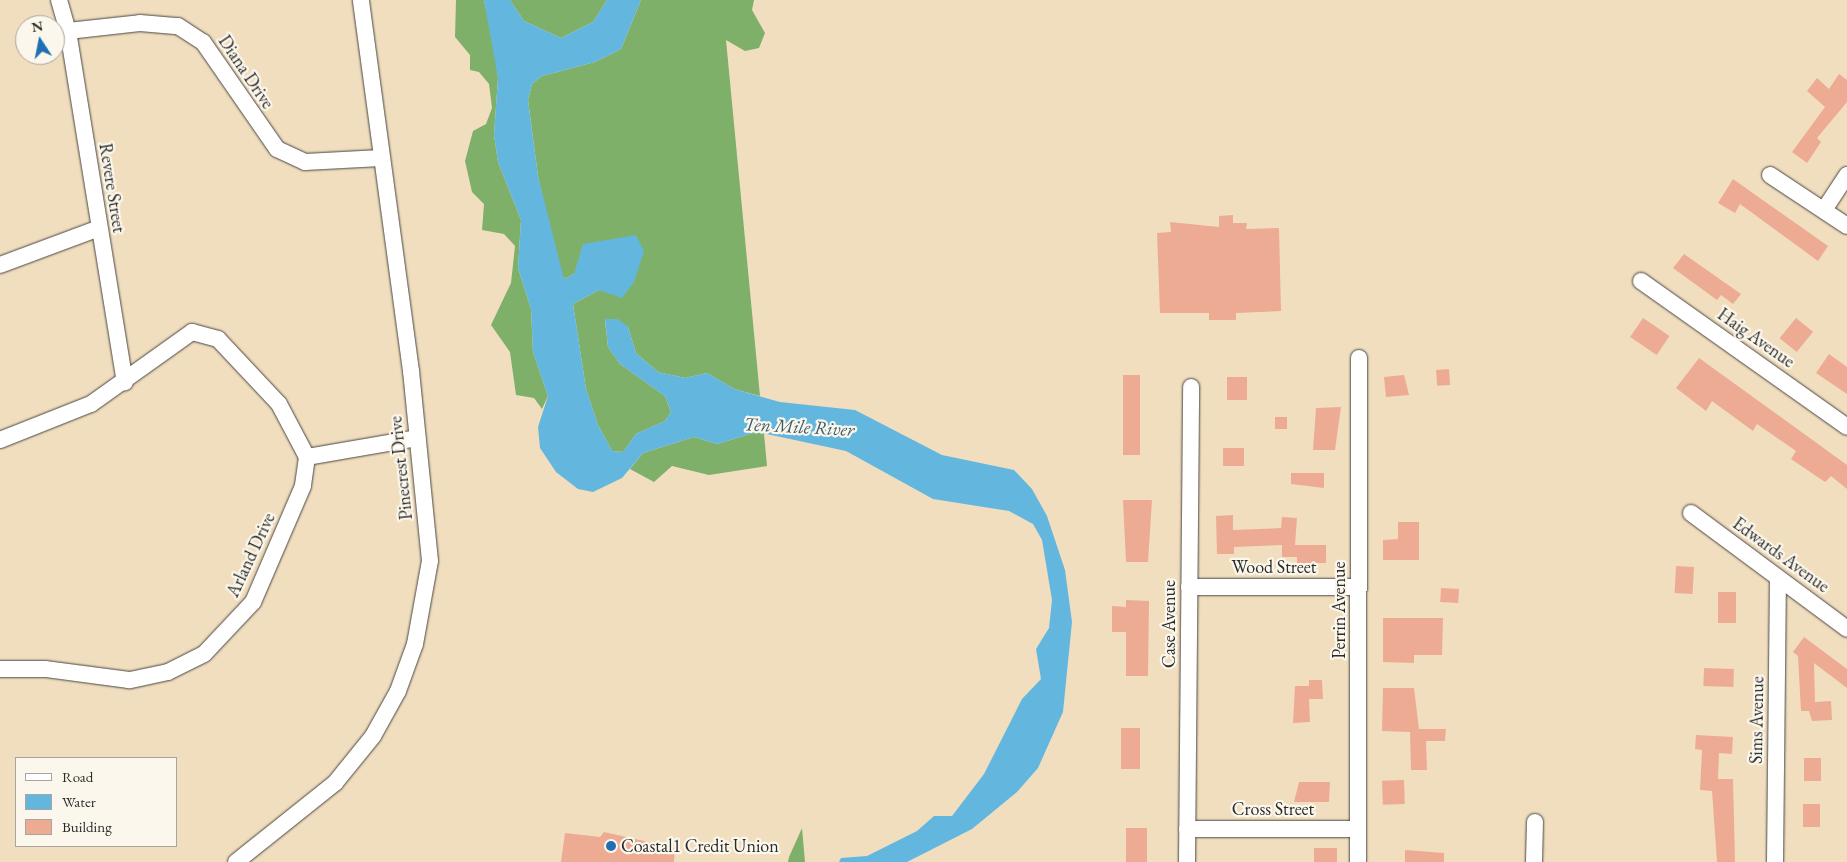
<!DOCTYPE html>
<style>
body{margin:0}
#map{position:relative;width:1847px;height:862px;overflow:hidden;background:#f1debf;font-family:"EB Garamond",serif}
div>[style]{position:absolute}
.forest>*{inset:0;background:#7eb06a}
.water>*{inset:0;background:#63b7df}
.building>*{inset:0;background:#edab94;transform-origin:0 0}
.roads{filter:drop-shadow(0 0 1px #494641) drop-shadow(0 0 1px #494641)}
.minor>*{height:16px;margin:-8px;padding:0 8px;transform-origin:8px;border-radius:8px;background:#fff}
.dots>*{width:14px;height:14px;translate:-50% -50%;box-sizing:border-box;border:2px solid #fbf7ec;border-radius:50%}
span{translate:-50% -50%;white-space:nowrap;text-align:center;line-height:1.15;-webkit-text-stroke:4.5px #fbf7ec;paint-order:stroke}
.street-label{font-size:18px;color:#2b2b2b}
.poi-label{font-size:18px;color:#2b2b2b}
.left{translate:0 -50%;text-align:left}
.water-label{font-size:19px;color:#3f5c6a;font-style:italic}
.legend{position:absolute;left:15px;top:757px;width:162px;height:90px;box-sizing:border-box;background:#fbf7ec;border:1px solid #a8a59f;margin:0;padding:6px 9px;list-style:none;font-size:15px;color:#2b2b2b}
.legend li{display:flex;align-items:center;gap:10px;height:25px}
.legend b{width:25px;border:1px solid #a8a59f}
.north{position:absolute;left:15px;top:15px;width:50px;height:50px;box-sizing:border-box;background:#fbf7ec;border:1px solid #a8a59f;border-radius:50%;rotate:349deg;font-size:14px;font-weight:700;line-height:20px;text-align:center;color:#2b2b2b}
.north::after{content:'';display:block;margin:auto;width:18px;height:22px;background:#1f6fb2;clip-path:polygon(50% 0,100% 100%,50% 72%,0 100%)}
</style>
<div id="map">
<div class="forest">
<div style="clip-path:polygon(456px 0,484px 0,494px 45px,498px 78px,494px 135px,498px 162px,521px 220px,518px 268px,531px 309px,533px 352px,548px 396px,542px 409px,534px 398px,516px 395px,510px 352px,491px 325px,511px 283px,515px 246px,504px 234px,482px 230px,484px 204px,472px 192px,465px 161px,473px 131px,486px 124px,492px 108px,489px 84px,479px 72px,470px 70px,470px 55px,455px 37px)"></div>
<div style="clip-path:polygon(510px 0,607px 0,593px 22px,561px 38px,524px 21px)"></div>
<div style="clip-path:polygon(641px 0,754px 0,752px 10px,765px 33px,759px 48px,745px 51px,726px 40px,760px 396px,734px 389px,707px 373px,685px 378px,658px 372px,636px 353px,628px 327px,605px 320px,608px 347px,620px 364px,665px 396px,671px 412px,665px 421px,636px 434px,623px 452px,612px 451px,598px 425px,586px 389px,573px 304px,599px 290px,574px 274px,564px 279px,557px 264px,538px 176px,528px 100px,532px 84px,542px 76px,595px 62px,621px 49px)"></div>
<div style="clip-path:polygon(757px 432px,764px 434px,767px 466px,709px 475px,672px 466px,654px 482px,630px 469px,643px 453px,694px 437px,717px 444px)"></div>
<div style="clip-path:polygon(802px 828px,805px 862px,788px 862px,789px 857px)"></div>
</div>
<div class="water">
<div style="clip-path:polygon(484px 0,510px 0,524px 21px,561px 38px,593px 22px,607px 0,641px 0,621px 49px,595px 62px,542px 76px,532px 84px,528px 100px,538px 176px,564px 279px,574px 274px,583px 244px,636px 235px,644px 251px,634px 282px,622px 298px,599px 290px,573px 304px,586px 389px,598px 425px,612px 451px,623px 452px,636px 434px,665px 421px,671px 412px,665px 396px,620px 364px,608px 347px,605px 319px,618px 319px,628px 327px,636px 353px,658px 372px,685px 378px,707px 373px,734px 389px,780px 402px,855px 410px,942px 455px,1014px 470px,1032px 489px,1047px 516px,1065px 570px,1072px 622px,1063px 712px,1038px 768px,1017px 792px,972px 829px,907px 862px,839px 862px,841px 858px,867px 856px,917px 831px,934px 816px,952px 816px,984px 774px,1022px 699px,1041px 679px,1036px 649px,1049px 628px,1052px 600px,1042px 540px,1033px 524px,1009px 511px,933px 499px,846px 451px,757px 432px,717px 444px,694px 437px,643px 453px,622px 478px,593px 492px,578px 489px,556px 472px,540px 448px,538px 427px,548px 396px,533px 352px,531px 309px,518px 268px,521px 220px,498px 162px,494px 135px,498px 78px)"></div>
</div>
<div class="building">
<div style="clip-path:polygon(1839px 74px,1847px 80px,1847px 102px,1817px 138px,1821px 142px,1807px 163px,1792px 152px,1825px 107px,1807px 91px,1817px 78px,1829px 89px)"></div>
<div style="clip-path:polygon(1733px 179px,1828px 246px,1818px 261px,1740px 204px,1735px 213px,1718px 203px)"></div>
<div style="clip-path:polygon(1233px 215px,1233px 223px,1247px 223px,1246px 229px,1279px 228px,1281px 311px,1236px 313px,1236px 320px,1209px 320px,1209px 313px,1160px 313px,1157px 233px,1171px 232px,1170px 222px,1219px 227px,1219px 216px)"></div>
<div style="clip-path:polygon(1684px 254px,1741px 294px,1733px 304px,1721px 295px,1717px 300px,1673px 268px)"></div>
<div style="left:1643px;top:318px;width:32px;height:23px;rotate:34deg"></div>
<div style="left:1796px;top:318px;width:22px;height:26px;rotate:39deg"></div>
<div style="clip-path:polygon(1829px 354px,1847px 367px,1847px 394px,1816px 373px)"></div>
<div style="clip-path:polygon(1699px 358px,1847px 465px,1847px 489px,1831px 476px,1825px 482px,1791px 459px,1796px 451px,1757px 424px,1753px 431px,1712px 401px,1706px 411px,1676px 388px)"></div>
<div style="left:1449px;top:369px;width:16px;height:13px;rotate:86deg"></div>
<div style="left:1123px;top:375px;width:17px;height:80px"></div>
<div style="clip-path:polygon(1404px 375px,1409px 395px,1386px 397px,1384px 377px)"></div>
<div style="left:1227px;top:377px;width:20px;height:23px"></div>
<div style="clip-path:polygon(1341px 407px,1335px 450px,1313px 450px,1316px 408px)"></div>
<div style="left:1275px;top:417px;width:12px;height:12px"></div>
<div style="left:1223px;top:448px;width:21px;height:18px"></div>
<div style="clip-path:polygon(1291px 473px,1324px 473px,1324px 488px,1291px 484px)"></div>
<div style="clip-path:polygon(1123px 500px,1152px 500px,1148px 562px,1126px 562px)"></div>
<div style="clip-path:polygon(1233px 515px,1233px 530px,1281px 528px,1282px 517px,1297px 518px,1295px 545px,1326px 545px,1326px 563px,1297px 563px,1297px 557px,1282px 557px,1282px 545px,1234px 547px,1234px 554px,1217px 554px,1216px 516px)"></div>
<div style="clip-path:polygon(1398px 522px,1419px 522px,1419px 560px,1383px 560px,1383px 540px,1398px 539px)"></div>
<div style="left:1676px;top:566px;width:18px;height:27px;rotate:3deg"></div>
<div style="left:1441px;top:588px;width:18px;height:14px;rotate:3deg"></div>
<div style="left:1718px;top:592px;width:18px;height:31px"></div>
<div style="clip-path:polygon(1126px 600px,1149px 601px,1148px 676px,1126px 676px,1126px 632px,1112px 632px,1112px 606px,1126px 607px)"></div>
<div style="clip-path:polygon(1383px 618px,1443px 618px,1442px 655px,1414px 655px,1414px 663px,1383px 662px)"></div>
<div style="clip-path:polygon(1804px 637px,1847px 669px,1847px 688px,1814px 663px,1815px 702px,1831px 701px,1832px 720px,1812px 721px,1809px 711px,1801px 711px,1798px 656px,1793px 652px)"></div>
<div style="left:1704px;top:668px;width:30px;height:18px;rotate:2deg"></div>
<div style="clip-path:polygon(1309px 680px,1322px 680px,1323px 699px,1309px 699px,1310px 722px,1293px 723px,1295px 686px,1309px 686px)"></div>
<div style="clip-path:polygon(1383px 688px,1414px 688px,1419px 729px,1446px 729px,1445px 741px,1426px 741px,1427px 770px,1411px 770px,1410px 732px,1382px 731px)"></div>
<div style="left:1121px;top:728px;width:19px;height:41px"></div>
<div style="clip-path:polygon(1696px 735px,1733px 737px,1732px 754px,1719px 753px,1718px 779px,1733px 779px,1735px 862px,1717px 862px,1712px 791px,1700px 790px,1702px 750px,1695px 749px)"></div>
<div style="left:1804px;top:758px;width:17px;height:23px"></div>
<div style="left:1404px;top:780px;width:24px;height:22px;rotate:88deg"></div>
<div style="clip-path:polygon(1299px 782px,1330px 782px,1329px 802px,1294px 802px)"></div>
<div style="left:1803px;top:804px;width:17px;height:23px"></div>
<div style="left:1126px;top:828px;width:21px;height:34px"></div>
<div style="clip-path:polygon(604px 832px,675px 848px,674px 862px,561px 862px,565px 833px,600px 837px)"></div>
<div style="left:1337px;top:848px;width:14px;height:23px;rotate:90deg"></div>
<div style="clip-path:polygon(1405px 850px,1444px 853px,1444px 862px,1405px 862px)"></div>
</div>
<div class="roads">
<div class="minor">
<div style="left:59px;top:0;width:32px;rotate:74deg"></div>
<div style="left:68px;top:31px;width:356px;rotate:80.8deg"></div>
<div style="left:68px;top:31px;width:72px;rotate:-6.3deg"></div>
<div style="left:140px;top:23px;width:38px;rotate:5deg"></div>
<div style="left:178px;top:26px;width:30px;rotate:33deg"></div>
<div style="left:203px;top:42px;width:130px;rotate:55.3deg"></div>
<div style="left:277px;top:149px;width:31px;rotate:25deg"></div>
<div style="left:305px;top:162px;width:76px;rotate:-3deg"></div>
<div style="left:1770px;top:175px;width:92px;rotate:33.5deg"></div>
<div style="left:1824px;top:210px;width:42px;rotate:-56.7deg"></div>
<div style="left:0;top:265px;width:103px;rotate:-20.4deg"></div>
<div style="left:1641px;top:281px;width:252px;rotate:35.3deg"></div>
<div style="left:0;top:440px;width:98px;rotate:-21.6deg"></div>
<div style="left:91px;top:404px;width:124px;rotate:-35.5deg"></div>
<div style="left:192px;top:332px;width:27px;rotate:15deg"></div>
<div style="left:218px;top:339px;width:89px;rotate:46.8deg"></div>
<div style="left:279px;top:404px;width:60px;rotate:62.2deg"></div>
<div style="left:307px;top:457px;width:29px;rotate:98deg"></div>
<div style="left:303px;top:486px;width:126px;rotate:113.3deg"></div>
<div style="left:253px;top:602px;width:71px;rotate:133.3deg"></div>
<div style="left:204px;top:654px;width:40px;rotate:153.4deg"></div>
<div style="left:168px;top:672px;width:40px;rotate:168deg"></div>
<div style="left:129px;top:680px;width:85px;rotate:-172.5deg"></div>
<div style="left:45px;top:669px;width:45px;rotate:180deg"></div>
<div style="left:307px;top:457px;width:112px;rotate:-9.8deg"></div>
<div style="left:1691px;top:513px;width:194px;rotate:36.6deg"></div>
<div style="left:1189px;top:587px;width:170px"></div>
<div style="left:1187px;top:829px;width:171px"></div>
<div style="left:236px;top:862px;width:127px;rotate:-38.6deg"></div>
<div style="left:335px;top:783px;width:60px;rotate:-51deg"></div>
<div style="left:373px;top:736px;width:51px;rotate:-60.9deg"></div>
<div style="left:398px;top:691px;width:50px;rotate:-70.1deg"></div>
<div style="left:415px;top:644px;width:84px;rotate:-79.8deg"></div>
<div style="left:430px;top:561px;width:191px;rotate:-95.7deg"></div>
<div style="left:411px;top:371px;width:374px;rotate:-97.7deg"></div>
<div style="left:1187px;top:862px;width:475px;rotate:-89.5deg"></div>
<div style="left:1358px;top:862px;width:504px;rotate:-89.89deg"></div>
<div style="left:1534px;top:862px;width:40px;rotate:-88.6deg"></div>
<div style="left:1775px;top:862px;width:284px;rotate:-89.4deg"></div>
</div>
</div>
<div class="dots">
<div style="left:611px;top:846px;background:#1f6fb2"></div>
</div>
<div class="street-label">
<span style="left:246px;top:72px;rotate:56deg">Diana Drive</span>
<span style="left:112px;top:188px;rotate:81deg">Revere Street</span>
<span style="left:1756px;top:338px;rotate:35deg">Haig Avenue</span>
<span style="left:401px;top:468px;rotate:-96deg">Pinecrest Drive</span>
<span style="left:251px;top:555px;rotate:-65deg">Arland Drive</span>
<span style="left:1781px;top:555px;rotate:36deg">Edwards Avenue</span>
<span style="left:1274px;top:567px">Wood Street</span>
<span style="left:1339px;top:610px;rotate:-90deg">Perrin Avenue</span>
<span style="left:1169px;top:624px;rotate:-90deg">Case Avenue</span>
<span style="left:1757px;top:720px;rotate:-89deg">Sims Avenue</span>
<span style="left:1273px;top:809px">Cross Street</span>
</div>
<div class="poi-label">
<span class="left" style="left:621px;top:846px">Coastal1 Credit Union</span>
</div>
<div class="water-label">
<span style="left:799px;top:427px;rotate:3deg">Ten Mile River</span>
</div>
<ul class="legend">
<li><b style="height:6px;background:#fff"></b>Road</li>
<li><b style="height:14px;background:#63b7df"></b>Water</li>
<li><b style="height:14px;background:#edab94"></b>Building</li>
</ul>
<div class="north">N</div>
</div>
